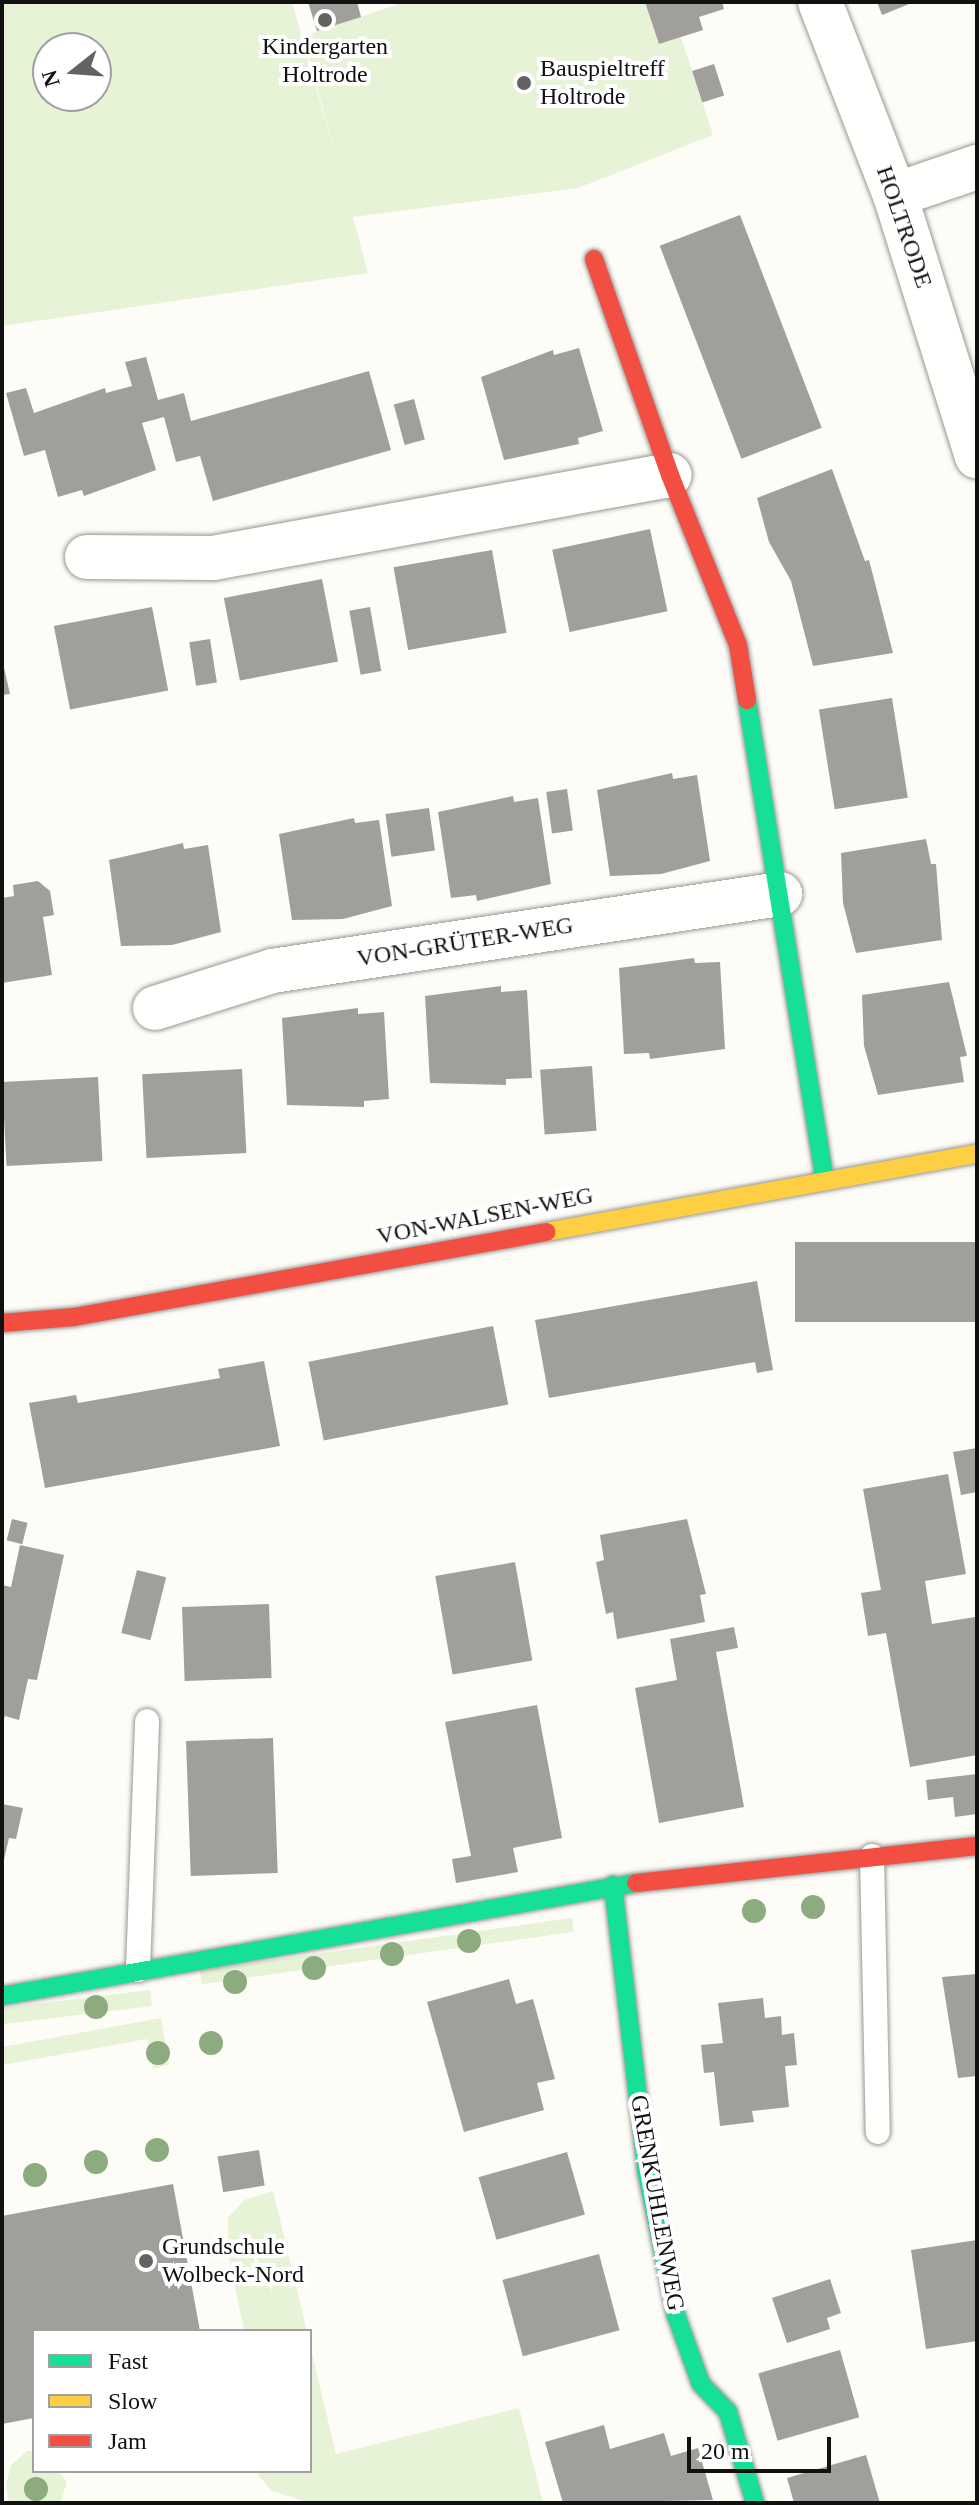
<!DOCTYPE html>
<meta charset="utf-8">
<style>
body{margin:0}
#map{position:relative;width:979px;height:2505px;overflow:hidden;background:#fdfcf7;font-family:Georgia,serif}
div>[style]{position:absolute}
.green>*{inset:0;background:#e7f3d7;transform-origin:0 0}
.building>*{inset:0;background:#a19f9c;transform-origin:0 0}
.roads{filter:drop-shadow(0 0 2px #979795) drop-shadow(0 0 2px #979795)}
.lane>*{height:24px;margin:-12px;padding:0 12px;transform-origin:12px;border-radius:12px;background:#fffffe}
.street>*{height:44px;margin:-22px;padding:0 22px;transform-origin:22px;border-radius:22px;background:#fffffe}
.fast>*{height:18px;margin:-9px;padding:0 9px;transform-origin:9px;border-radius:9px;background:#16e098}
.slow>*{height:18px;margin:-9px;padding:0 9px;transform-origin:9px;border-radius:9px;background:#ffcf43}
.jam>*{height:18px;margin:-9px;padding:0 9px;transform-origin:9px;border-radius:9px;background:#f24e42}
.trees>*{width:24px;height:24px;margin:-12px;border-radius:50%;background:#8cac80}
.dots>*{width:22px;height:22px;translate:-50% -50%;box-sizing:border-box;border:4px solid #fff;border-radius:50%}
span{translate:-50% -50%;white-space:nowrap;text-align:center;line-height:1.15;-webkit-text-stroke:8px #fff;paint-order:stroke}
.poi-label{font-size:24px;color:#111}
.left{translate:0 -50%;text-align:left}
.street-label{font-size:24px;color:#111}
.frame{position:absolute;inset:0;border:4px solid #111;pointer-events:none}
.legend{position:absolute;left:32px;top:2329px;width:280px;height:144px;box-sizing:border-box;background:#fff;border:2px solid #a0a0a0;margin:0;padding:10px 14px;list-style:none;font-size:24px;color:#111}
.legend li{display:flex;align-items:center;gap:16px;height:40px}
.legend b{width:40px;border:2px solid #a0a0a0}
.north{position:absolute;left:32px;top:32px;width:80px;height:80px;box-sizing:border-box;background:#fff;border:2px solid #a0a0a0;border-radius:50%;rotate:253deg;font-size:22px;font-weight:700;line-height:32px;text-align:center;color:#111}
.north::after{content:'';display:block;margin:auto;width:28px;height:36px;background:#646362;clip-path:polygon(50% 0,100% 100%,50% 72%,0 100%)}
.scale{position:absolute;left:687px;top:2437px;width:144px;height:36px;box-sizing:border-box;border:4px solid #111;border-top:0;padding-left:10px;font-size:24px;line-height:28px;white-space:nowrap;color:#111;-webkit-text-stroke:6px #fff;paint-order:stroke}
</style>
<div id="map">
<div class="green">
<div style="clip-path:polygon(evenodd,2px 2px,292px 2px,339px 168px,303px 36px,405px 2px,645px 2px,659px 44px,681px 37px,713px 135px,578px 188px,353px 217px,368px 273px,2px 326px,2px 2px,48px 48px,96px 48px,96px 96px,48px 96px,48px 48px)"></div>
<div style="left:572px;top:1918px;width:14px;height:376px;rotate:82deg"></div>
<div style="left:150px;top:1990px;width:16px;height:150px;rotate:83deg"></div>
<div style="clip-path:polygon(161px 2018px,169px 2065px,153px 2069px,147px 2039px,2px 2065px,2px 2047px)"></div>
<div style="clip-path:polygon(273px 2191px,307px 2331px,244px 2330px,228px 2254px,228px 2218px,244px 2200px)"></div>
<div style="clip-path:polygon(310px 2345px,336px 2454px,519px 2408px,543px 2503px,311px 2503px,272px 2491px,255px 2471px,310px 2471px)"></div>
<div style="clip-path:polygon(27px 2451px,34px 2451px,34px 2471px,58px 2471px,67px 2482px,60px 2503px,9px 2503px,6px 2485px,11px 2465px)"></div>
</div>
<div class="building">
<div style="clip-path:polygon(308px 2px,357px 2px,361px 17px,317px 31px)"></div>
<div style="clip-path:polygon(645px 2px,722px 2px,724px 9px,699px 17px,703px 30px,659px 44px)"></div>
<div style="clip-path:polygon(877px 2px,914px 2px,882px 15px)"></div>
<div style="left:714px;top:64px;width:33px;height:23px;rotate:72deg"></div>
<div style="left:740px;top:215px;width:228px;height:86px;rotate:69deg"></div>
<div style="clip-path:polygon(579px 348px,603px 431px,578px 438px,579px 444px,504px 460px,481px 377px,553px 350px,554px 355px)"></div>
<div style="clip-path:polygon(146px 357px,158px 400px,184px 393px,191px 421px,369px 371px,391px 450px,213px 501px,200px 456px,176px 462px,164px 417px,142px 423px,156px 470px,84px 496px,82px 490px,58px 497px,45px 450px,24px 456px,6px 393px,26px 388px,34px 413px,105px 388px,106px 393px,132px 386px,125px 362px)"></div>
<div style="left:414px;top:399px;width:42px;height:21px;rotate:75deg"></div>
<div style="clip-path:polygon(832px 469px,865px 561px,869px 560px,893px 653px,813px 666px,791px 581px,769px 542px,757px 498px)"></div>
<div style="left:650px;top:529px;width:84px;height:100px;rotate:78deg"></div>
<div style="left:492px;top:550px;width:84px;height:100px;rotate:80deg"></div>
<div style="left:322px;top:579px;width:84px;height:100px;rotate:79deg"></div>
<div style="left:152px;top:607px;width:85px;height:100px;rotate:79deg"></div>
<div style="left:370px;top:607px;width:65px;height:21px;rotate:80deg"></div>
<div style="left:210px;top:639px;width:44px;height:21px;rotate:81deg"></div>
<div style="clip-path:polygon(2px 659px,10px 694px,2px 695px)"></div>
<div style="left:892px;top:698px;width:101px;height:74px;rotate:81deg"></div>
<div style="clip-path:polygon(672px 773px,673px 779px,697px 775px,710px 861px,661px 874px,610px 876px,597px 790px)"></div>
<div style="left:567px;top:789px;width:42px;height:21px;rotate:82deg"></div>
<div style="clip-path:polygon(513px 796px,514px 802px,538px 798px,551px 884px,477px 901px,476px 895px,451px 898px,438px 812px)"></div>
<div style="left:429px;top:808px;width:43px;height:44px;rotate:82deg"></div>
<div style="clip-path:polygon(354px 818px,355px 823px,379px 820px,392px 906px,343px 919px,292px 920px,279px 834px)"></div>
<div style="clip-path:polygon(926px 839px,931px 864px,936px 864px,942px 940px,856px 953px,843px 903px,841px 853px)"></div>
<div style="clip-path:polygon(183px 843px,184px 849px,208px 845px,221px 932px,172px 945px,121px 946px,109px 860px)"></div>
<div style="clip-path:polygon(38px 881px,50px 891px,54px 915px,43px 917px,52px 975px,2px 983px,2px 898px,14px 896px,13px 885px)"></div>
<div style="clip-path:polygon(694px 958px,695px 963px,720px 962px,725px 1049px,650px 1059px,649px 1053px,624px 1054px,619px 968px)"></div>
<div style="clip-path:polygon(949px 982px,967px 1056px,960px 1057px,964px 1082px,878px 1095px,864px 1046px,862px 995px)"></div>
<div style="clip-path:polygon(501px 986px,501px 992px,527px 990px,532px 1078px,506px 1079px,506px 1085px,430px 1083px,425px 996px)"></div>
<div style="clip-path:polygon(358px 1008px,358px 1014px,384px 1012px,389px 1099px,364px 1101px,364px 1107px,287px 1105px,282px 1018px)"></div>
<div style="left:592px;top:1066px;width:65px;height:52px;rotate:86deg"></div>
<div style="left:242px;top:1069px;width:84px;height:100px;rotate:87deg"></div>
<div style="left:98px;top:1077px;width:84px;height:96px;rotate:87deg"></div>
<div style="left:977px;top:1242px;width:80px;height:182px;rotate:90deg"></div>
<div style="clip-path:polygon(757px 1281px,773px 1370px,757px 1373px,755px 1362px,549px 1398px,535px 1320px)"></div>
<div style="left:493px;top:1326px;width:80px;height:188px;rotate:79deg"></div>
<div style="clip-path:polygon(264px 1361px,280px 1446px,45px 1488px,29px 1403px,76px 1395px,78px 1403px,220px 1378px,218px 1369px)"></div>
<div style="clip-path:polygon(977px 1448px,977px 1492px,961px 1495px,953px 1452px)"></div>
<div style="clip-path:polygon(948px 1474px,966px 1574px,925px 1581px,932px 1624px,975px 1617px,977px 1755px,910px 1767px,886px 1633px,868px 1636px,861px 1593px,881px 1590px,863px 1489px)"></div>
<div style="left:12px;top:1519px;width:16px;height:22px;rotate:14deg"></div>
<div style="clip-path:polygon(687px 1519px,706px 1594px,700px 1595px,705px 1622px,617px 1639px,613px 1612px,606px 1614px,596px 1562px,604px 1560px,600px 1535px)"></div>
<div style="clip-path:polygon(20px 1545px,64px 1555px,37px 1680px,28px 1679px,19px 1720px,5px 1716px,3px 1722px,2px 1585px,11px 1587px)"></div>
<div style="left:515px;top:1562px;width:100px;height:81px;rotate:80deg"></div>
<div style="left:137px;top:1570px;width:30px;height:65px;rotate:14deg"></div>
<div style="left:269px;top:1604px;width:74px;height:87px;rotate:88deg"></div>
<div style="clip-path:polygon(734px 1627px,738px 1648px,716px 1652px,744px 1807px,659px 1823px,635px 1688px,677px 1680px,670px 1639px)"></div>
<div style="clip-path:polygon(537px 1705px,562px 1838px,513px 1848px,518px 1872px,456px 1883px,452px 1859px,471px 1856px,445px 1722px)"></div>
<div style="left:273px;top:1738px;width:135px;height:87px;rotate:88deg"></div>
<div style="clip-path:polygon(977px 1774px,977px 1814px,955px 1817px,953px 1797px,928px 1800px,926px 1780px)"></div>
<div style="clip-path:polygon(2px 1804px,23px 1808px,16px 1839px,9px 1838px,3px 1864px)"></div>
<div style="clip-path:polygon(977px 1974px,977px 2076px,958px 2078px,942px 1977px)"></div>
<div style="clip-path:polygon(509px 1979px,516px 2004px,533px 1999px,555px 2079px,537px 2083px,544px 2110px,464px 2132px,427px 2002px)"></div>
<div style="clip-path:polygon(763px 1998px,765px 2018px,781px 2016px,782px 2035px,794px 2033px,797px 2065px,785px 2066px,789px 2107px,752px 2111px,754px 2122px,720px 2126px,714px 2072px,704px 2073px,701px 2045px,723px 2043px,718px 2003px)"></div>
<div style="left:259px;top:2150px;width:36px;height:42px;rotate:81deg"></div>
<div style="left:567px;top:2152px;width:65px;height:92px;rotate:74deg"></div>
<div style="clip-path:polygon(173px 2184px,200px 2331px,34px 2331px,34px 2418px,2px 2424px,2px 2216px)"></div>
<div style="clip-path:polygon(977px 2240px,977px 2341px,926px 2349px,911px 2250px)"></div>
<div style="left:599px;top:2254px;width:79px;height:100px;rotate:75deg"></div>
<div style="clip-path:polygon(830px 2279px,841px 2313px,827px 2318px,830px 2329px,787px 2343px,772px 2298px)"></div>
<div style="left:840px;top:2350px;width:70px;height:85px;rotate:74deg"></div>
<div style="clip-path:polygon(604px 2425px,610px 2449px,664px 2433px,671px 2456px,698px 2448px,713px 2500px,563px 2503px,545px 2442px)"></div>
<div style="clip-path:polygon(866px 2455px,880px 2503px,794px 2503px,787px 2478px)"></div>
</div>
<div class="roads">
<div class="lane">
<div style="left:872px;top:1856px;width:276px;rotate:88.8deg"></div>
<div style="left:138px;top:1970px;width:249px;rotate:-87.9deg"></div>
</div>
<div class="street">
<div style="left:820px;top:2px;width:207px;rotate:68.8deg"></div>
<div style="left:895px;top:195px;width:274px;rotate:72.6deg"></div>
<div style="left:895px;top:195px;width:87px;rotate:-18.9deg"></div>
<div style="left:87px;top:557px;width:126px;rotate:0.5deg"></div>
<div style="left:213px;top:558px;width:464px;rotate:-10.3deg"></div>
<div style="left:155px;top:1008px;width:123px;rotate:-17.5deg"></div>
<div style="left:272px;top:971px;width:514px;rotate:-8.62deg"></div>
</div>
<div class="fast">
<div style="left:747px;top:700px;width:484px;rotate:80.8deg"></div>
<div style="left:613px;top:1885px;width:290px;rotate:83.3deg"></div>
<div style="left:647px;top:2173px;width:145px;rotate:78.5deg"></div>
<div style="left:676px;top:2315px;width:73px;rotate:70.1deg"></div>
<div style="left:701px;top:2384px;width:39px;rotate:46deg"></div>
<div style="left:728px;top:2412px;width:95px;rotate:73.5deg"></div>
<div style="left:2px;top:1996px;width:644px;rotate:-10.11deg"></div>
</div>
<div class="slow">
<div style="left:546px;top:1232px;width:438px;rotate:-10.3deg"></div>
</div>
<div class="jam">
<div style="left:594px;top:259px;width:229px;rotate:70.6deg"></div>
<div style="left:670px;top:475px;width:183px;rotate:68.2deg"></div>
<div style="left:738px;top:645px;width:56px;rotate:80.7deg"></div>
<div style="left:2px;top:1323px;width:72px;rotate:-4.8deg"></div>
<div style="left:74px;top:1317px;width:480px;rotate:-10.2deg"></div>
<div style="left:636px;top:1883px;width:343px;rotate:-6.2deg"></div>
</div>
</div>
<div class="trees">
<div style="left:813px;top:1907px"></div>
<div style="left:754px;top:1911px"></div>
<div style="left:469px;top:1941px"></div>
<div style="left:392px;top:1954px"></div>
<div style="left:314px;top:1968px"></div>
<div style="left:235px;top:1982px"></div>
<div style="left:96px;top:2007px"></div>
<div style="left:211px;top:2043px"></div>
<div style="left:158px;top:2053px"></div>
<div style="left:157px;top:2150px"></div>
<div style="left:96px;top:2162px"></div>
<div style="left:35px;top:2175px"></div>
<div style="left:36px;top:2489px"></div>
</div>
<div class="dots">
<div style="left:325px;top:20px;background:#646362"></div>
<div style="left:524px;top:83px;background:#646362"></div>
<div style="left:146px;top:2261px;background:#646362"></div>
</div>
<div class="poi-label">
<span style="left:325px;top:61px">Kindergarten<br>Holtrode</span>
<span class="left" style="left:540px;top:83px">Bauspieltreff<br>Holtrode</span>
<span class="left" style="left:162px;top:2261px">Grundschule<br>Wolbeck-Nord</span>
</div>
<div class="street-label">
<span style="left:904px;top:227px;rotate:71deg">HOLTRODE</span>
<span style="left:465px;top:942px;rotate:-9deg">VON-GRÜTER-WEG</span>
<span style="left:485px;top:1216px;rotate:-11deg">VON-WALSEN-WEG</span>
<span style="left:657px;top:2203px;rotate:80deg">GRENKUHLENWEG</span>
</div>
<div class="frame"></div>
<ul class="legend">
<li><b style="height:10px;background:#16e098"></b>Fast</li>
<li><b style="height:10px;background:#ffcf43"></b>Slow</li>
<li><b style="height:10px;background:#f24e42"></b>Jam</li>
</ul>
<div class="north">N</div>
<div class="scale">20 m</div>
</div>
